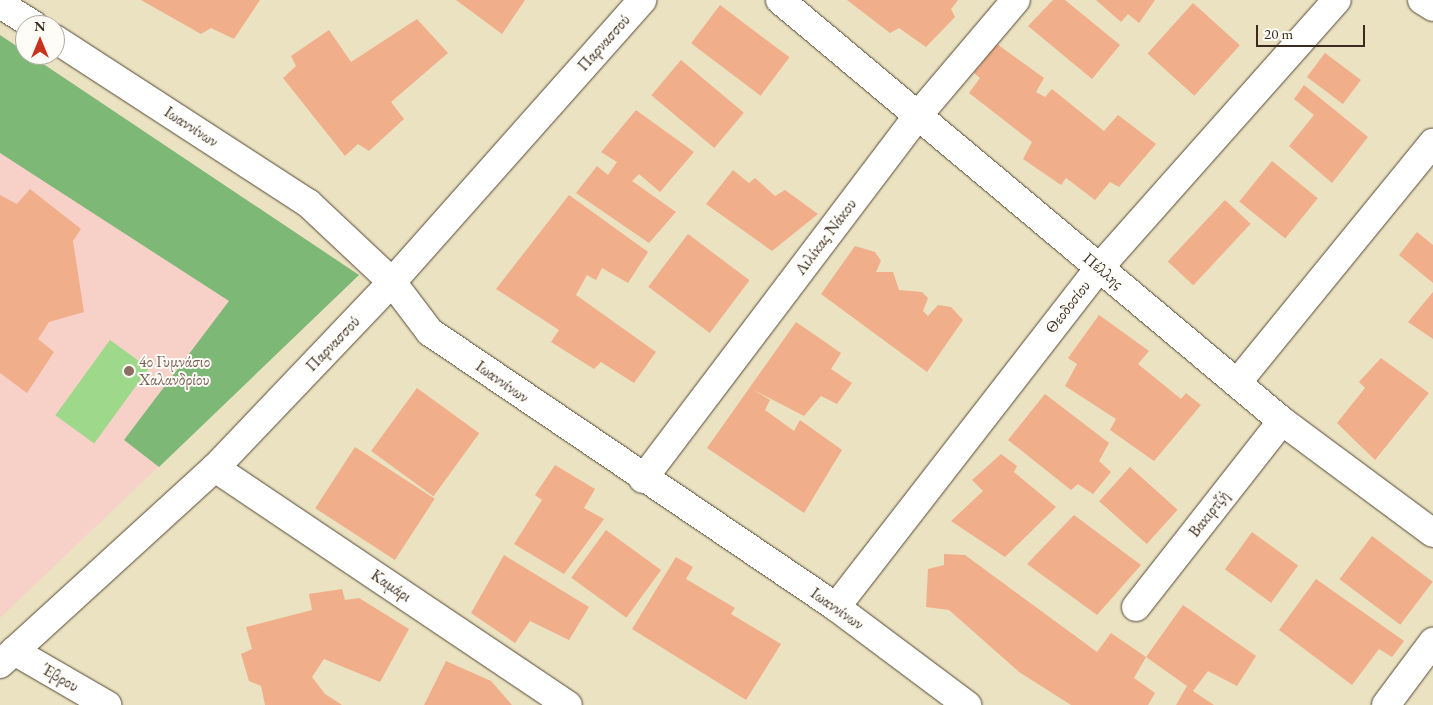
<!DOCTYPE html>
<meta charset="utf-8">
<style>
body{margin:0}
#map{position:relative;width:1433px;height:705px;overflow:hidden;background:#eae2c0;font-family:"EB Garamond",serif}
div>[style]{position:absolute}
.built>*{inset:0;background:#f7d1c8}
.green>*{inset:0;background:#9ed88a;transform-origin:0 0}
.forest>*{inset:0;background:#7eb876}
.building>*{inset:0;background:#f1ae8b;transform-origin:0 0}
.roads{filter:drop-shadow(0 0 1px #554636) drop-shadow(0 0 1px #554636)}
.minor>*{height:28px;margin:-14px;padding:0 14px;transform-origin:14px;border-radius:14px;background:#fff}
.dots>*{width:14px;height:14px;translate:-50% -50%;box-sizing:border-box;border:2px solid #fdfcf7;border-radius:50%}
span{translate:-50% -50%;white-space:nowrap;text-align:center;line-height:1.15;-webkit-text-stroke:4px #fdfcf7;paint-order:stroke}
.street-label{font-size:16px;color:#3b2a1e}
.education-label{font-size:16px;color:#785e54}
.left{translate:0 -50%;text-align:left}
.north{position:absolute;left:15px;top:15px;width:50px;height:50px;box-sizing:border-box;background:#fdfcf7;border:1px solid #afa8a0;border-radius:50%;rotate:0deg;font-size:14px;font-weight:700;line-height:20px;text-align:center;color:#3b2a1e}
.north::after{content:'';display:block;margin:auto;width:18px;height:22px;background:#c8321e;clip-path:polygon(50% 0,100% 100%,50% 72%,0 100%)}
.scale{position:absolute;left:1256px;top:25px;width:109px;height:22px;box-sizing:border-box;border:2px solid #3b2a1e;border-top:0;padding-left:6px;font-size:15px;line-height:18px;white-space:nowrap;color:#3b2a1e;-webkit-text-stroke:4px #fdfcf7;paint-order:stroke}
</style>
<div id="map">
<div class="built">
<div style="clip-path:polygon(0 35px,359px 275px,0 618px)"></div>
</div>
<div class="green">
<div style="left:110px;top:340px;width:48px;height:93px;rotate:36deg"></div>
</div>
<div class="forest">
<div style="clip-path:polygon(0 35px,359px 275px,159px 467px,124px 440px,229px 301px,0 153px)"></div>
</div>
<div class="building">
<div style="clip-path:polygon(141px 0,260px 0,234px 39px,211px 28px,201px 34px)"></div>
<div style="clip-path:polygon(456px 0,525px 0,502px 34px)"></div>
<div style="clip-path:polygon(847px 0,958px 0,951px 9px,955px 17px,926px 47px,899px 28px,890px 33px)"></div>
<div style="clip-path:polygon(1053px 0,1065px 0,1120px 45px,1092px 79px,1028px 26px)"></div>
<div style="clip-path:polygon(1096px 0,1155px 0,1139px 23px,1128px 14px,1121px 22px)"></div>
<div style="left:1193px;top:3px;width:63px;height:68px;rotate:42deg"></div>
<div style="left:720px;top:5px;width:87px;height:48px;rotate:37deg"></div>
<div style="clip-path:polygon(417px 19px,448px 53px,391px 102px,404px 119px,369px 151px,358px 144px,345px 156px,283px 78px,296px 66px,291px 56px,329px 30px,351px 62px)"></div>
<div style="clip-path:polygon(997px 44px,1044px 78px,1036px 92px,1045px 97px,1052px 89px,1104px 131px,1118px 115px,1156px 144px,1119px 187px,1110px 182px,1095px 200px,1066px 178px,1061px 185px,1023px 159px,1032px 142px,969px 93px,980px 78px,974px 73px)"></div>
<div style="left:1325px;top:53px;width:45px;height:30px;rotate:37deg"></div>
<div style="left:681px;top:60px;width:82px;height:46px;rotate:40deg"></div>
<div style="clip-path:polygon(1304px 85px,1368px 137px,1332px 183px,1289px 146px,1314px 115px,1294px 99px)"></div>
<div style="clip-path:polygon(636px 110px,694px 152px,660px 192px,639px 174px,632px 181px,676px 212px,649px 243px,576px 193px,597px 166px,608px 175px,617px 162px,601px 152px)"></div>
<div style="left:1272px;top:161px;width:59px;height:52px;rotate:39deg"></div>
<div style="clip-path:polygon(733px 170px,749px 183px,755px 178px,775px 196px,785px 190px,818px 214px,772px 251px,706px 204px)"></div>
<div style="clip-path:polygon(30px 189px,81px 229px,73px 241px,84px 312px,49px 322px,38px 339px,54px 352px,27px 393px,0 373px,0 195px,17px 204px)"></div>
<div style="clip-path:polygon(569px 195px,648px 252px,628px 283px,602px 268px,596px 280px,587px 275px,576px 295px,656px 352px,634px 383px,601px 362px,594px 369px,551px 342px,559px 330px,496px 289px)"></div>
<div style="left:1225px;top:200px;width:35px;height:84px;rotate:43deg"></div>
<div style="clip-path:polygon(1417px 232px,1433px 245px,1433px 283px,1399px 255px)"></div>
<div style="left:688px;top:234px;width:77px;height:66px;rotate:37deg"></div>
<div style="clip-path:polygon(855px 246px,875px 252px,881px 261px,876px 272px,893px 272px,899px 290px,922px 292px,928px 298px,923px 311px,928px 316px,938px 305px,951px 307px,963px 320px,927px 372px,821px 294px)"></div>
<div style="clip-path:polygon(1433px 292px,1433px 339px,1408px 322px)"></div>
<div style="clip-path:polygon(1099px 315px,1149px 351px,1138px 364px,1181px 399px,1186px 393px,1201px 405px,1154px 461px,1110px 430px,1116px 419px,1065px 386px,1077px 364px,1068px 358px)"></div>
<div style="clip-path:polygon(796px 322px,841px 353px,831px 369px,852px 383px,837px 404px,821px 396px,804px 416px,752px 389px,770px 400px,765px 410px,794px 431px,800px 420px,842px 450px,804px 513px,707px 448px)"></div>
<div style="clip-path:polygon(1381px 358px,1429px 393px,1375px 460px,1337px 423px,1365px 388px,1359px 382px)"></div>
<div style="left:417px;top:388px;width:77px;height:78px;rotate:36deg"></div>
<div style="clip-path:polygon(1045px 394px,1109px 443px,1099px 461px,1111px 472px,1093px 494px,1078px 484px,1071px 490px,1008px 440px)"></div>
<div style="left:355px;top:447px;width:95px;height:73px;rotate:33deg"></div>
<div style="clip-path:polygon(1001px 454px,1017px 466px,1014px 472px,1056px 507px,1005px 557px,951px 521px,983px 491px,972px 480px)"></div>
<div style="clip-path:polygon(555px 465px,595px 489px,584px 508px,604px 519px,564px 574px,514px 544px,542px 500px,535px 495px)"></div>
<div style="left:1130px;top:467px;width:64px;height:46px;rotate:42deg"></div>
<div style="clip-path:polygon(1074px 515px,1141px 565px,1097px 615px,1027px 564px)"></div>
<div style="left:606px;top:530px;width:68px;height:59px;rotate:36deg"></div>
<div style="left:1252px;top:532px;width:57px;height:46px;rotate:36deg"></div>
<div style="left:1372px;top:536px;width:76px;height:54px;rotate:37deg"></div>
<div style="clip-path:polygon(944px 554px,965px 555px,1097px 652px,1111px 633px,1146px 657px,1134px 678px,1155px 693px,1148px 705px,1071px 705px,1019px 672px,949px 610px,926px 607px,928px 569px,944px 565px)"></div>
<div style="clip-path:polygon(504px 555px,589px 607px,569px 640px,530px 621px,515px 643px,471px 613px)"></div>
<div style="clip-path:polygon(676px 557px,693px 567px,686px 579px,735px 608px,731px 614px,781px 644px,746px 700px,632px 629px)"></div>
<div style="clip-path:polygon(1316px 579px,1404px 641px,1392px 657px,1379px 649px,1352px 685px,1279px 630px)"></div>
<div style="clip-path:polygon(342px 589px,345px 600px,359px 598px,409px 629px,380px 682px,324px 659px,312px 677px,325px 694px,342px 705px,265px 705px,261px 686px,249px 681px,241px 654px,252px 649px,246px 627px,312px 610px,309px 594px)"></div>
<div style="clip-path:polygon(1183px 605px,1256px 656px,1237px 686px,1208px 671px,1193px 691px,1214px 705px,1176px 705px,1187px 686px,1146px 657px)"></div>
<div style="clip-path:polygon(446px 661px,491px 681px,512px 705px,424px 705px)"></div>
</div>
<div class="roads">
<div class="minor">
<div style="left:780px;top:0;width:655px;rotate:39.98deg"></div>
<div style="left:1282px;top:421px;width:188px;rotate:36.6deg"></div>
<div style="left:1422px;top:0;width:13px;rotate:32deg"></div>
<div style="left:0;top:4px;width:39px;rotate:32deg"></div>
<div style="left:55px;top:39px;width:302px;rotate:33deg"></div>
<div style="left:308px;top:203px;width:115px;rotate:43.2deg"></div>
<div style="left:392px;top:282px;width:63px;rotate:52.8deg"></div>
<div style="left:430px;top:332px;width:490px;rotate:34.1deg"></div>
<div style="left:836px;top:607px;width:164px;rotate:36.8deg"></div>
<div style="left:1237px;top:383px;width:310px;rotate:-50.8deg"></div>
<div style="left:215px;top:468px;width:425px;rotate:33.9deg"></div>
<div style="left:643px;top:479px;width:459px;rotate:-52.9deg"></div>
<div style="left:920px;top:113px;width:148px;rotate:-49.7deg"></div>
<div style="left:836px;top:607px;width:429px;rotate:-52.2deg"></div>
<div style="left:1099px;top:268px;width:358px;rotate:-48.4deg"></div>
<div style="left:1136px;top:607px;width:236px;rotate:-51.9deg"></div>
<div style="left:14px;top:651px;width:108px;rotate:30.1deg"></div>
<div style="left:0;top:664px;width:291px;rotate:-42.4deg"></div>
<div style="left:215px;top:468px;width:257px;rotate:-46.4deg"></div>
<div style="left:392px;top:282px;width:377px;rotate:-48.4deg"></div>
<div style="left:1386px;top:705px;width:79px;rotate:-53.3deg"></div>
</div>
</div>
<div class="dots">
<div style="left:129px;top:371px;background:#8d6e63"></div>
</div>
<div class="street-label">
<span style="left:604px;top:43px;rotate:-48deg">Παρνασσού</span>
<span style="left:191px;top:127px;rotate:33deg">Ιωαννίνων</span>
<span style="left:826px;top:237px;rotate:-53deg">Λιλίκας Νάκου</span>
<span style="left:1103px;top:271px;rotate:40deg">Πέλλης</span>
<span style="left:1068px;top:307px;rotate:-52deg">Θεοδοσίου</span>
<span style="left:333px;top:344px;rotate:-46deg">Παρνασσού</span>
<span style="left:502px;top:382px;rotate:35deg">Ιωαννίνων</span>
<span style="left:1209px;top:514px;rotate:-52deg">Βακιρτζή</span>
<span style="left:391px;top:586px;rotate:34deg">Καμάρι</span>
<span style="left:837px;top:609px;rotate:35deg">Ιωαννίνων</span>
<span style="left:60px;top:678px;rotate:30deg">Έβρου</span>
</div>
<div class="education-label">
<span class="left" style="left:139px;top:371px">4ο Γυμνάσιο<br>Χαλανδρίου</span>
</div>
<div class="north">N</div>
<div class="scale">20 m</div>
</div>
